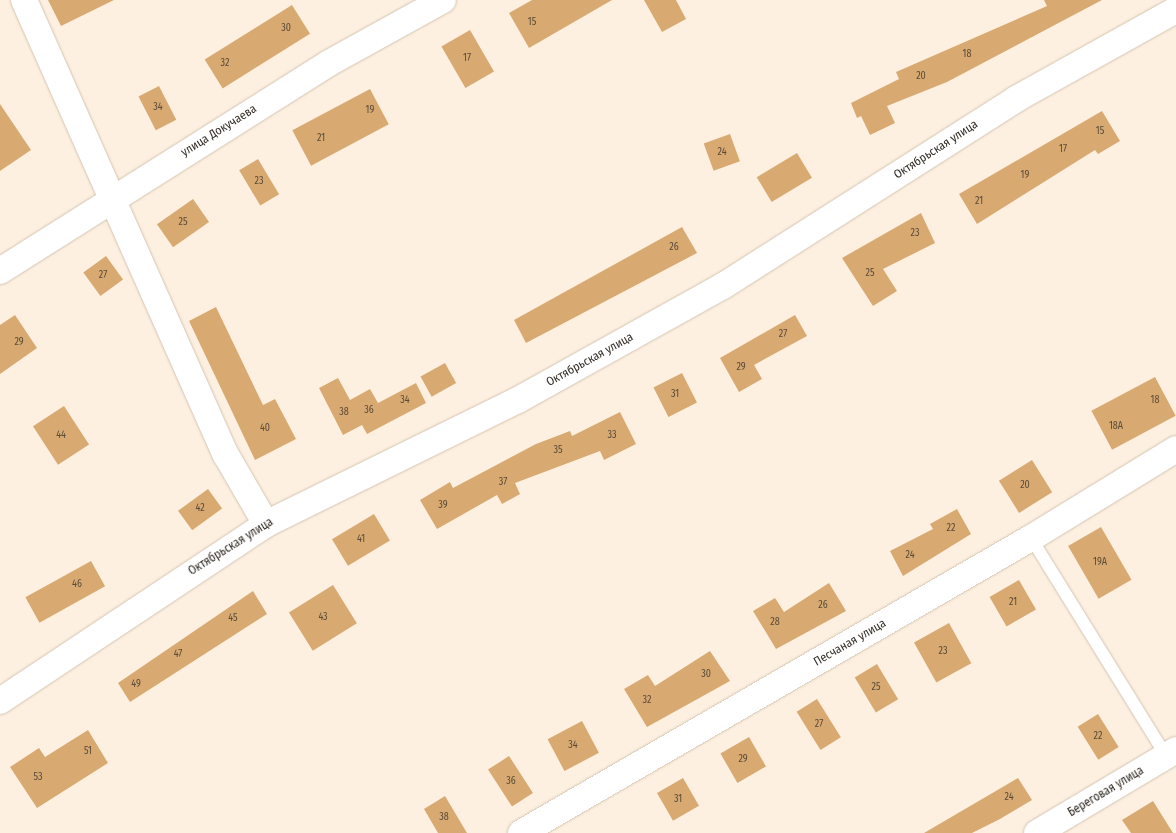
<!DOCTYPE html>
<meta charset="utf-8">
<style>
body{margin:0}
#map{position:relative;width:1176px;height:833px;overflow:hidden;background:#fdf0e1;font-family:"Fira Sans Condensed",sans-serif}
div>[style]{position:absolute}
.building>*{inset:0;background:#d8aa72;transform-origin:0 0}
.roads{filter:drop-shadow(0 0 1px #d4c4b2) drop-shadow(0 0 1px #d4c4b2)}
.service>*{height:12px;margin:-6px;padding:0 6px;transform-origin:6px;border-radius:6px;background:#fff}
.minor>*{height:26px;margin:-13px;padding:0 13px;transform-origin:13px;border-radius:13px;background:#fff}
span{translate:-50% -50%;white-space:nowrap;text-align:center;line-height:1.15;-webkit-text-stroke:4.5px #fff;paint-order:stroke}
.number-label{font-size:10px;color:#5b4b38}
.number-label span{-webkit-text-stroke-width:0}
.street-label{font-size:12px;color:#312b24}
</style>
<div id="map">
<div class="building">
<div style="clip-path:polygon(48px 0,114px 0,61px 26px)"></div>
<div style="clip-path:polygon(532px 0,612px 0,529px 48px,509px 13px)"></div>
<div style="clip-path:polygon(644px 0,676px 0,686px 19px,662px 32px)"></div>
<div style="clip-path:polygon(1044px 0,1102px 0,947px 82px,887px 106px,895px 123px,870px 135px,861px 116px,857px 118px,851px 103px,899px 79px,896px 72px,1047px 6px)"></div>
<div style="left:292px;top:5px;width:34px;height:103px;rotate:58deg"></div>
<div style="left:470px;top:30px;width:48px;height:33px;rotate:60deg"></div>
<div style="left:159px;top:86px;width:38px;height:23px;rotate:63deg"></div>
<div style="left:370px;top:89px;width:40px;height:88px;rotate:62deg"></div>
<div style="clip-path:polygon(0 104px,31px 150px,0 171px)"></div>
<div style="clip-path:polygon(1102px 111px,1120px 141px,1098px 154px,1095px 150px,977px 224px,959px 194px)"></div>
<div style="left:730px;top:134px;width:29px;height:28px;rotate:70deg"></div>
<div style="left:797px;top:153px;width:29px;height:47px;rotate:59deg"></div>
<div style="left:258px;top:159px;width:41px;height:22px;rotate:59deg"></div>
<div style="left:193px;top:199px;width:28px;height:44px;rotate:55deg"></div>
<div style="clip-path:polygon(921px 213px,935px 243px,883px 269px,897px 291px,873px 306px,842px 258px)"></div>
<div style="clip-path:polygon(682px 227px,697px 253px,526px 343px,514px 320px)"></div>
<div style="left:106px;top:256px;width:29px;height:28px;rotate:54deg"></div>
<div style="clip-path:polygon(216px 307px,263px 405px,275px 399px,296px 439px,255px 460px,189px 321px)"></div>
<div style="clip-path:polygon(15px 315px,37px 348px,0 374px,0 325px)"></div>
<div style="clip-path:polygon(795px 315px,807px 336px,754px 365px,762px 379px,739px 392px,720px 358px)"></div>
<div style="left:445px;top:363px;width:23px;height:28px;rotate:61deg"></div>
<div style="left:682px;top:373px;width:33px;height:32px;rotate:63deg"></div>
<div style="left:1155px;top:377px;width:44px;height:72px;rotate:62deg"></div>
<div style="clip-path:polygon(338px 378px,350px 400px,370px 389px,378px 403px,416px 383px,426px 403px,367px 434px,362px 425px,343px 435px,319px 388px)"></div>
<div style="left:64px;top:406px;width:46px;height:37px;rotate:57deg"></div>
<div style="clip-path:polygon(620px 412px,636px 444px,604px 460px,600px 451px,515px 483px,520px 494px,502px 504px,497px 495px,437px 529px,420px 500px,450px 482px,453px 488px,536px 444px,570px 431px,572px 436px)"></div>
<div style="left:1032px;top:460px;width:38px;height:39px;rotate:58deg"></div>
<div style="left:208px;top:489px;width:24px;height:37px;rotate:54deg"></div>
<div style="clip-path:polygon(957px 509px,971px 534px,903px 576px,890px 551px,933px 529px,930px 524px)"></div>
<div style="left:374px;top:514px;width:31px;height:49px;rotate:59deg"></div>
<div style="left:1101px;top:527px;width:61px;height:38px;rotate:60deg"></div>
<div style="left:91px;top:561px;width:29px;height:75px;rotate:61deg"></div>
<div style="left:1019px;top:580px;width:34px;height:34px;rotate:60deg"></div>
<div style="clip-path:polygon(829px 583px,846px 611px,776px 649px,753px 611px,775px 598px,784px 612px)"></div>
<div style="left:333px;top:585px;width:45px;height:52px;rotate:58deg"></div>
<div style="clip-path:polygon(253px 591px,267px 614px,130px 702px,118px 683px)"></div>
<div style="left:949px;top:623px;width:46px;height:40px;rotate:61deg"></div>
<div style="clip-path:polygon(710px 651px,730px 681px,647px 727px,624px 689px,648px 675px,655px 686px)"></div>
<div style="left:877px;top:664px;width:41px;height:26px;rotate:59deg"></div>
<div style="left:817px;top:699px;width:45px;height:24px;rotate:58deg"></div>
<div style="left:1098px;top:714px;width:39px;height:24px;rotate:58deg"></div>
<div style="left:582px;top:721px;width:36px;height:39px;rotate:62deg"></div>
<div style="clip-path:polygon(88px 730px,108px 763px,37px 808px,10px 767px,39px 748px,45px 757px)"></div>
<div style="left:749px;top:737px;width:34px;height:33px;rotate:60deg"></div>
<div style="left:509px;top:756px;width:44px;height:25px;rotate:57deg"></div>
<div style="left:683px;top:778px;width:32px;height:30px;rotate:60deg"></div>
<div style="clip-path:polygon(1018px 778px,1032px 800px,1000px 819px,972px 833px,924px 833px)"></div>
<div style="clip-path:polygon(445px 796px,467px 833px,438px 833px,424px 809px)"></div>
<div style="clip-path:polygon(1153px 801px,1173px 833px,1131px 833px,1122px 820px)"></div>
</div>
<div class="roads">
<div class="service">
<div style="left:1031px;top:538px;width:256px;rotate:58.2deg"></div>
</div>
<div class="minor">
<div style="left:24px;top:0;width:498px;rotate:66.1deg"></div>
<div style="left:226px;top:455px;width:80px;rotate:59.9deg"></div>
<div style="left:0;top:271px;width:389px;rotate:-32.3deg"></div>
<div style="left:329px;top:63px;width:130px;rotate:-28.9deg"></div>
<div style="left:0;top:701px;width:320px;rotate:-33.6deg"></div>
<div style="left:266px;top:524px;width:281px;rotate:-26.2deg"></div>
<div style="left:518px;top:400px;width:235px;rotate:-29.1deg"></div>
<div style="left:723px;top:286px;width:348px;rotate:-32.5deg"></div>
<div style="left:1016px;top:99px;width:183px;rotate:-29.1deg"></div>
<div style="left:521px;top:833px;width:589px;rotate:-30.05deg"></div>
<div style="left:1031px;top:538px;width:170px;rotate:-31.5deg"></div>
<div style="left:1037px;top:833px;width:162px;rotate:-30.8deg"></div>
</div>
</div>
<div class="number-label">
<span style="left:532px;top:23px">15</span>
<span style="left:286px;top:29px">30</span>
<span style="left:967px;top:55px">18</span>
<span style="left:467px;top:59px">17</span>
<span style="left:225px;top:64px">32</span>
<span style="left:921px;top:77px">20</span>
<span style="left:158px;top:108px">34</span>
<span style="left:370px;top:111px">19</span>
<span style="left:1100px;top:132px">15</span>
<span style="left:321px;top:139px">21</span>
<span style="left:1063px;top:150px">17</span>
<span style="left:722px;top:153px">24</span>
<span style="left:1025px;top:176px">19</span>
<span style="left:259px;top:182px">23</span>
<span style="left:979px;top:202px">21</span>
<span style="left:183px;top:223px">25</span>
<span style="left:915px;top:234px">23</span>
<span style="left:674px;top:248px">26</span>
<span style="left:870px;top:274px">25</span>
<span style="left:103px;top:276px">27</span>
<span style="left:783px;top:335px">27</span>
<span style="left:19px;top:343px">29</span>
<span style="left:741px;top:368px">29</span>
<span style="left:675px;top:395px">31</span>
<span style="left:405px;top:401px">34</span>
<span style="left:1155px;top:401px">18</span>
<span style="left:369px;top:411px">36</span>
<span style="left:344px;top:413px">38</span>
<span style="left:1116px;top:427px">18А</span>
<span style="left:265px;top:429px">40</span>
<span style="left:61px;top:436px">44</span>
<span style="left:612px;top:436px">33</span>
<span style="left:558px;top:451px">35</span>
<span style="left:503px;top:483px">37</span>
<span style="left:1025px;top:486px">20</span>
<span style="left:443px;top:506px">39</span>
<span style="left:200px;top:509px">42</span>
<span style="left:951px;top:529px">22</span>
<span style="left:361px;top:540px">41</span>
<span style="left:910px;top:556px">24</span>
<span style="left:1100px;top:563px">19А</span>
<span style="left:77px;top:585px">46</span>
<span style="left:1013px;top:603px">21</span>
<span style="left:823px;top:606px">26</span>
<span style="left:323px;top:618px">43</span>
<span style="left:233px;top:619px">45</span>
<span style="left:775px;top:623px">28</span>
<span style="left:943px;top:652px">23</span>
<span style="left:178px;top:655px">47</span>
<span style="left:706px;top:675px">30</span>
<span style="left:136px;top:685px">49</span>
<span style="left:876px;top:688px">25</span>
<span style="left:647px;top:701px">32</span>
<span style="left:819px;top:725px">27</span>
<span style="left:1098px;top:737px">22</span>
<span style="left:573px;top:746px">34</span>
<span style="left:88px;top:752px">51</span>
<span style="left:743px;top:760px">29</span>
<span style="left:38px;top:778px">53</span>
<span style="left:511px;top:782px">36</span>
<span style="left:1009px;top:798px">24</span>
<span style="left:678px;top:800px">31</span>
<span style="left:444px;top:818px">38</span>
</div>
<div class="street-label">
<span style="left:219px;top:131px;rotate:-32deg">улица Докучаева</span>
<span style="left:936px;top:150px;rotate:-33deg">Октябрьская улица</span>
<span style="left:590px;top:360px;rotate:-29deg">Октябрьская улица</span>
<span style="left:231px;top:547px;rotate:-32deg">Октябрьская улица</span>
<span style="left:850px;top:643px;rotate:-30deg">Песчаная улица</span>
<span style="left:1106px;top:792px;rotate:-31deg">Береговая улица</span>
</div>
</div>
